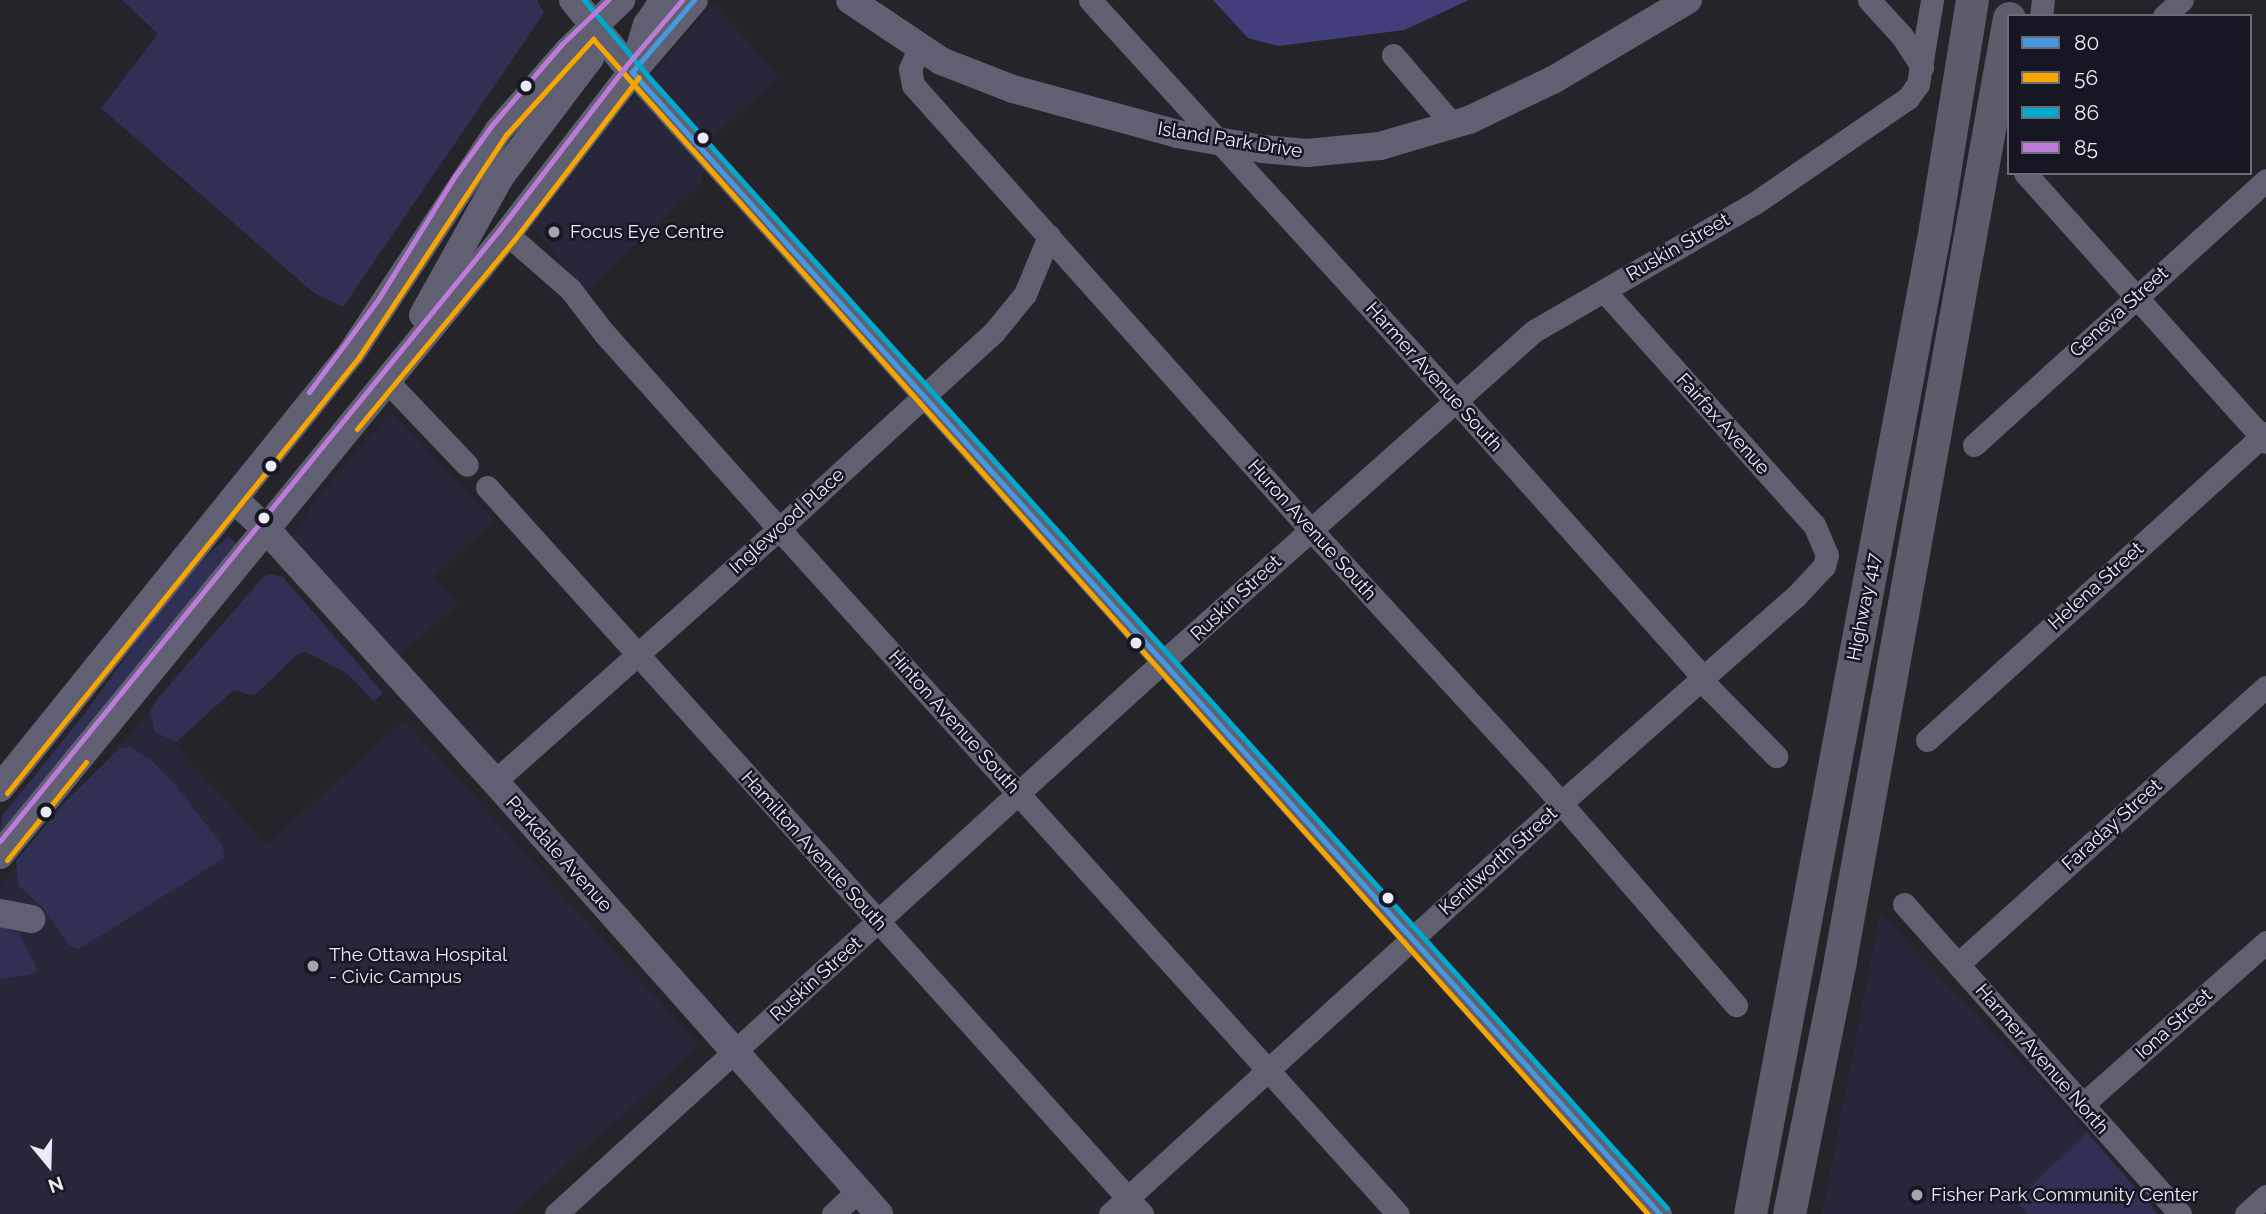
<!DOCTYPE html>
<style>
body{margin:0}
#map{position:relative;width:2266px;height:1214px;overflow:hidden;background:#24242a;font-family:Raleway,sans-serif}
div>[style]{position:absolute}
.built>*{inset:0;background:#272739}
.green>*{inset:0;background:#302f54}
.forest>*{inset:0;background:#423e7c}
.minor>*{height:23px;margin:-11.5px;padding:0 11.5px;transform-origin:11.5px;border-radius:11.5px;background:#606070}
.major>*{height:28px;margin:-14px;padding:0 14px;transform-origin:14px;border-radius:14px;background:#606072}
.highway>*{height:33px;margin:-16.5px;padding:0 16.5px;transform-origin:16.5px;border-radius:16.5px;background:#5c5c6a}
.bus-1>*{height:5px;margin:-2.5px;padding:0 2.5px;transform-origin:2.5px;border-radius:2.5px;background:#4699e1}
.bus-2>*{height:5px;margin:-2.5px;padding:0 2.5px;transform-origin:2.5px;border-radius:2.5px;background:#f7a600}
.bus-3>*{height:5px;margin:-2.5px;padding:0 2.5px;transform-origin:2.5px;border-radius:2.5px;background:#00a9ce}
.bus-4>*{height:5px;margin:-2.5px;padding:0 2.5px;transform-origin:2.5px;border-radius:2.5px;background:#bd7bd9}
.dots>*{width:19px;height:19px;translate:-50% -50%;box-sizing:border-box;border:4px solid #171724;border-radius:50%}
span{translate:-50% -50%;white-space:nowrap;text-align:center;line-height:1.15;-webkit-text-stroke:5px #171724;paint-order:stroke}
.street-label{font-size:19px;color:#eaebf5}
.poi-label{font-size:19px;color:#eaebf5}
.left{translate:0 -50%;text-align:left}
.legend{position:absolute;left:2007px;top:14px;width:245px;height:161px;box-sizing:border-box;background:#171724;border:2px solid #6b6c78;margin:0;padding:9px 12px;list-style:none;font-size:21px;color:#eaebf5}
.legend li{display:flex;align-items:center;gap:14px;height:35px}
.legend b{width:35px;border:2px solid #6b6c78}
.north{position:absolute;left:14px;top:1130px;width:70px;height:70px;-webkit-text-stroke:5px #171724;paint-order:stroke;rotate:161deg;font-size:19px;font-weight:700;line-height:28px;text-align:center;color:#eaebf5}
.north::after{content:'';display:block;margin:auto;width:24px;height:32px;background:#eaebf5;clip-path:polygon(50% 0,100% 100%,50% 72%,0 100%)}
</style>
<div id="map">
<div class="built">
<div style="clip-path:polygon(714px 3px,779px 78px,713px 136px,701px 184px,586px 291px,532px 226px,623px 109px)"></div>
<div style="clip-path:polygon(391px 412px,494px 521px,434px 577px,458px 605px,397px 657px,289px 541px,315px 500px)"></div>
<div style="clip-path:polygon(258px 584px,171px 740px,266px 845px,405px 720px,699px 1046px,512px 1214px,0 1214px,0 885px)"></div>
<div style="clip-path:polygon(1880px 913px,2087px 1132px,2017px 1200px,2028px 1214px,1822px 1214px)"></div>
</div>
<div class="green">
<div style="clip-path:polygon(122px 0,537px 0,544px 13px,343px 307px,314px 293px,101px 108px,158px 34px)"></div>
<div style="clip-path:polygon(229px 536px,236px 544px,0 833px,2px 816px,85px 713px,160px 610px,205px 557px)"></div>
<div style="clip-path:polygon(271px 574px,283px 577px,383px 693px,374px 701px,348px 674px,306px 652px,296px 655px,254px 696px,234px 690px,176px 742px,155px 732px,150px 712px,158px 698px,264px 576px)"></div>
<div style="clip-path:polygon(131px 747px,151px 760px,178px 788px,223px 846px,224px 858px,79px 949px,70px 946px,43px 908px,18px 885px,16px 861px,64px 803px,119px 749px)"></div>
<div style="clip-path:polygon(0 926px,19px 933px,38px 970px,29px 975px,0 979px)"></div>
<div style="clip-path:polygon(2087px 1132px,2158px 1214px,2028px 1214px,2016px 1201px)"></div>
</div>
<div class="forest">
<div style="clip-path:polygon(1213px 0,1469px 0,1404px 30px,1278px 46px,1248px 38px)"></div>
</div>
<div class="minor">
<div style="left:1090px;top:0;width:543px;rotate:47.61deg"></div>
<div style="left:1456px;top:401px;width:357px;rotate:48.2deg"></div>
<div style="left:1694px;top:667px;width:29px;rotate:54deg"></div>
<div style="left:1711px;top:690px;width:93px;rotate:45.4deg"></div>
<div style="left:1869px;top:0;width:49px;rotate:47.5deg"></div>
<div style="left:1902px;top:36px;width:37px;rotate:57deg"></div>
<div style="left:2041px;top:16px;width:16px;rotate:-83deg"></div>
<div style="left:2164px;top:16px;width:24px;rotate:-42deg"></div>
<div style="left:919px;top:48px;width:23px;rotate:113deg"></div>
<div style="left:910px;top:69px;width:16px;rotate:79deg"></div>
<div style="left:913px;top:85px;width:584px;rotate:48.2deg"></div>
<div style="left:1302px;top:520px;width:353px;rotate:47.4deg"></div>
<div style="left:1541px;top:780px;width:298px;rotate:49.1deg"></div>
<div style="left:1393px;top:55px;width:92px;rotate:49.4deg"></div>
<div style="left:632px;top:72px;width:1537px;rotate:48.01deg"></div>
<div style="left:2025px;top:173px;width:361px;rotate:48.1deg"></div>
<div style="left:507px;top:234px;width:84px;rotate:41.1deg"></div>
<div style="left:570px;top:289px;width:56px;rotate:52.3deg"></div>
<div style="left:604px;top:333px;width:263px;rotate:48.2deg"></div>
<div style="left:779px;top:529px;width:923px;rotate:47.9deg"></div>
<div style="left:386px;top:380px;width:117px;rotate:46.4deg"></div>
<div style="left:1974px;top:445px;width:394px;rotate:-42.2deg"></div>
<div style="left:487px;top:487px;width:979px;rotate:47.98deg"></div>
<div style="left:1927px;top:740px;width:457px;rotate:-42.2deg"></div>
<div style="left:495px;top:781px;width:380px;rotate:-41.6deg"></div>
<div style="left:779px;top:529px;width:292px;rotate:-42.5deg"></div>
<div style="left:994px;top:332px;width:49px;rotate:-50.8deg"></div>
<div style="left:1025px;top:294px;width:63px;rotate:-67.5deg"></div>
<div style="left:1904px;top:904px;width:415px;rotate:48.3deg"></div>
<div style="left:1958px;top:964px;width:414px;rotate:-42deg"></div>
<div style="left:2082px;top:1105px;width:246px;rotate:-41.5deg"></div>
<div style="left:556px;top:1214px;width:798px;rotate:-42.31deg"></div>
<div style="left:1146px;top:677px;width:520px;rotate:-41.73deg"></div>
<div style="left:1534px;top:331px;width:255px;rotate:-30.1deg"></div>
<div style="left:1755px;top:203px;width:186px;rotate:-34.5deg"></div>
<div style="left:1908px;top:98px;width:17px;rotate:-54deg"></div>
<div style="left:1918px;top:84px;width:85px;rotate:-80.5deg"></div>
<div style="left:833px;top:1214px;width:34px;rotate:-43deg"></div>
<div style="left:1110px;top:1214px;width:610px;rotate:-42.34deg"></div>
<div style="left:1561px;top:803px;width:313px;rotate:-41.4deg"></div>
<div style="left:1796px;top:596px;width:41px;rotate:-47deg"></div>
<div style="left:1824px;top:566px;width:11px;rotate:-75deg"></div>
<div style="left:1827px;top:555px;width:33px;rotate:-113deg"></div>
<div style="left:1814px;top:525px;width:314px;rotate:-131.9deg"></div>
<div style="left:2246px;top:1214px;width:27px;rotate:-42deg"></div>
</div>
<div class="major">
<div style="left:573px;top:0;width:93px;rotate:50.7deg"></div>
<div style="left:850px;top:0;width:110px;rotate:33.8deg"></div>
<div style="left:941px;top:61px;width:77px;rotate:21.3deg"></div>
<div style="left:1013px;top:89px;width:170px;rotate:15.3deg"></div>
<div style="left:1177px;top:134px;width:87px;rotate:9.9deg"></div>
<div style="left:1263px;top:149px;width:44px;rotate:5.2deg"></div>
<div style="left:1307px;top:153px;width:73px;rotate:-5.5deg"></div>
<div style="left:1380px;top:146px;width:93px;rotate:-16.3deg"></div>
<div style="left:1469px;top:120px;width:93px;rotate:-25.5deg"></div>
<div style="left:1553px;top:80px;width:157px;rotate:-30.7deg"></div>
<div style="left:637px;top:57px;width:34px;rotate:-73deg"></div>
<div style="left:647px;top:25px;width:30px;rotate:-56deg"></div>
<div style="left:423px;top:315px;width:158px;rotate:-60.8deg"></div>
<div style="left:500px;top:177px;width:149px;rotate:-52.9deg"></div>
<div style="left:590px;top:58px;width:16px;rotate:-72deg"></div>
<div style="left:595px;top:43px;width:17px;rotate:-97deg"></div>
<div style="left:234px;top:499px;width:42px;rotate:43.1deg"></div>
<div style="left:265px;top:528px;width:323px;rotate:47.8deg"></div>
<div style="left:482px;top:767px;width:598px;rotate:48.39deg"></div>
<div style="left:0;top:788px;width:560px;rotate:-51.08deg"></div>
<div style="left:352px;top:352px;width:266px;rotate:-56.5deg"></div>
<div style="left:499px;top:130px;width:105px;rotate:-48.9deg"></div>
<div style="left:568px;top:51px;width:74px;rotate:-43.9deg"></div>
<div style="left:0;top:855px;width:802px;rotate:-50.77deg"></div>
<div style="left:507px;top:234px;width:205px;rotate:-52.3deg"></div>
<div style="left:632px;top:72px;width:95px;rotate:-49.3deg"></div>
<div style="left:0;top:913px;width:32px;rotate:11deg"></div>
</div>
<div class="highway">
<div style="left:1750px;top:1214px;width:1003px;rotate:-79.37deg"></div>
<div style="left:1935px;top:228px;width:231px;rotate:-80.8deg"></div>
<div style="left:1789px;top:1214px;width:259px;rotate:-78.6deg"></div>
<div style="left:1840px;top:960px;width:957px;rotate:-79.83deg"></div>
</div>
<div class="bus-1">
<div style="left:632px;top:72px;width:1537px;rotate:48.01deg"></div>
<div style="left:632px;top:72px;width:95px;rotate:-49.3deg"></div>
</div>
<div class="bus-2">
<div style="left:357px;top:429px;width:246px;rotate:-50.3deg"></div>
<div style="left:514px;top:240px;width:205px;rotate:-52.5deg"></div>
<div style="left:7px;top:793px;width:560px;rotate:-51.08deg"></div>
<div style="left:359px;top:357px;width:266px;rotate:-56.5deg"></div>
<div style="left:506px;top:135px;width:130px;rotate:-47.8deg"></div>
<div style="left:593px;top:39px;width:1579px;rotate:48.08deg"></div>
<div style="left:7px;top:860px;width:126px;rotate:-51.1deg"></div>
</div>
<div class="bus-3">
<div style="left:584px;top:0;width:109px;rotate:49.9deg"></div>
<div style="left:654px;top:83px;width:1514px;rotate:48deg"></div>
</div>
<div class="bus-4">
<div style="left:309px;top:392px;width:117px;rotate:-53.3deg"></div>
<div style="left:379px;top:298px;width:144px;rotate:-58.1deg"></div>
<div style="left:455px;top:176px;width:63px;rotate:-54deg"></div>
<div style="left:492px;top:125px;width:106px;rotate:-49.2deg"></div>
<div style="left:561px;top:45px;width:65px;rotate:-43.8deg"></div>
<div style="left:0;top:841px;width:790px;rotate:-50.75deg"></div>
<div style="left:500px;top:229px;width:205px;rotate:-52.3deg"></div>
<div style="left:625px;top:67px;width:88px;rotate:-49.6deg"></div>
</div>
<div class="dots">
<div style="left:526px;top:86px;background:#eaebf5"></div>
<div style="left:703px;top:138px;background:#eaebf5"></div>
<div style="left:554px;top:232px;background:#a5a5ae"></div>
<div style="left:271px;top:466px;background:#eaebf5"></div>
<div style="left:264px;top:518px;background:#eaebf5"></div>
<div style="left:1136px;top:643px;background:#eaebf5"></div>
<div style="left:46px;top:812px;background:#eaebf5"></div>
<div style="left:1388px;top:898px;background:#eaebf5"></div>
<div style="left:313px;top:966px;background:#a5a5ae"></div>
<div style="left:1917px;top:1195px;background:#a5a5ae"></div>
</div>
<div class="street-label">
<span style="left:1230px;top:140px;rotate:9deg">Island Park Drive</span>
<span style="left:1678px;top:247px;rotate:-30deg">Ruskin Street</span>
<span style="left:2119px;top:312px;rotate:-42deg">Geneva Street</span>
<span style="left:1434px;top:377px;rotate:48deg">Harmer Avenue South</span>
<span style="left:1723px;top:424px;rotate:48deg">Fairfax Avenue</span>
<span style="left:787px;top:521px;rotate:-42deg">Inglewood Place</span>
<span style="left:1312px;top:530px;rotate:48deg">Huron Avenue South</span>
<span style="left:2096px;top:586px;rotate:-42deg">Helena Street</span>
<span style="left:1236px;top:598px;rotate:-43deg">Ruskin Street</span>
<span style="left:1864px;top:607px;rotate:-79deg">Highway 417</span>
<span style="left:954px;top:722px;rotate:48deg">Hinton Avenue South</span>
<span style="left:2112px;top:825px;rotate:-42deg">Faraday Street</span>
<span style="left:814px;top:851px;rotate:48deg">Hamilton Avenue South</span>
<span style="left:559px;top:854px;rotate:48deg">Parkdale Avenue</span>
<span style="left:1498px;top:861px;rotate:-42deg">Kenilworth Street</span>
<span style="left:816px;top:979px;rotate:-42deg">Ruskin Street</span>
<span style="left:2174px;top:1024px;rotate:-42deg">Iona Street</span>
<span style="left:2042px;top:1059px;rotate:49deg">Harmer Avenue North</span>
</div>
<div class="poi-label">
<span class="left" style="left:570px;top:232px">Focus Eye Centre</span>
<span class="left" style="left:329px;top:966px">The Ottawa Hospital<br>- Civic Campus</span>
<span class="left" style="left:1931px;top:1195px">Fisher Park Community Center</span>
</div>
<ul class="legend">
<li><b style="height:9px;background:#4699e1"></b>80</li>
<li><b style="height:9px;background:#f7a600"></b>56</li>
<li><b style="height:9px;background:#00a9ce"></b>86</li>
<li><b style="height:9px;background:#bd7bd9"></b>85</li>
</ul>
<div class="north">N</div>
</div>
